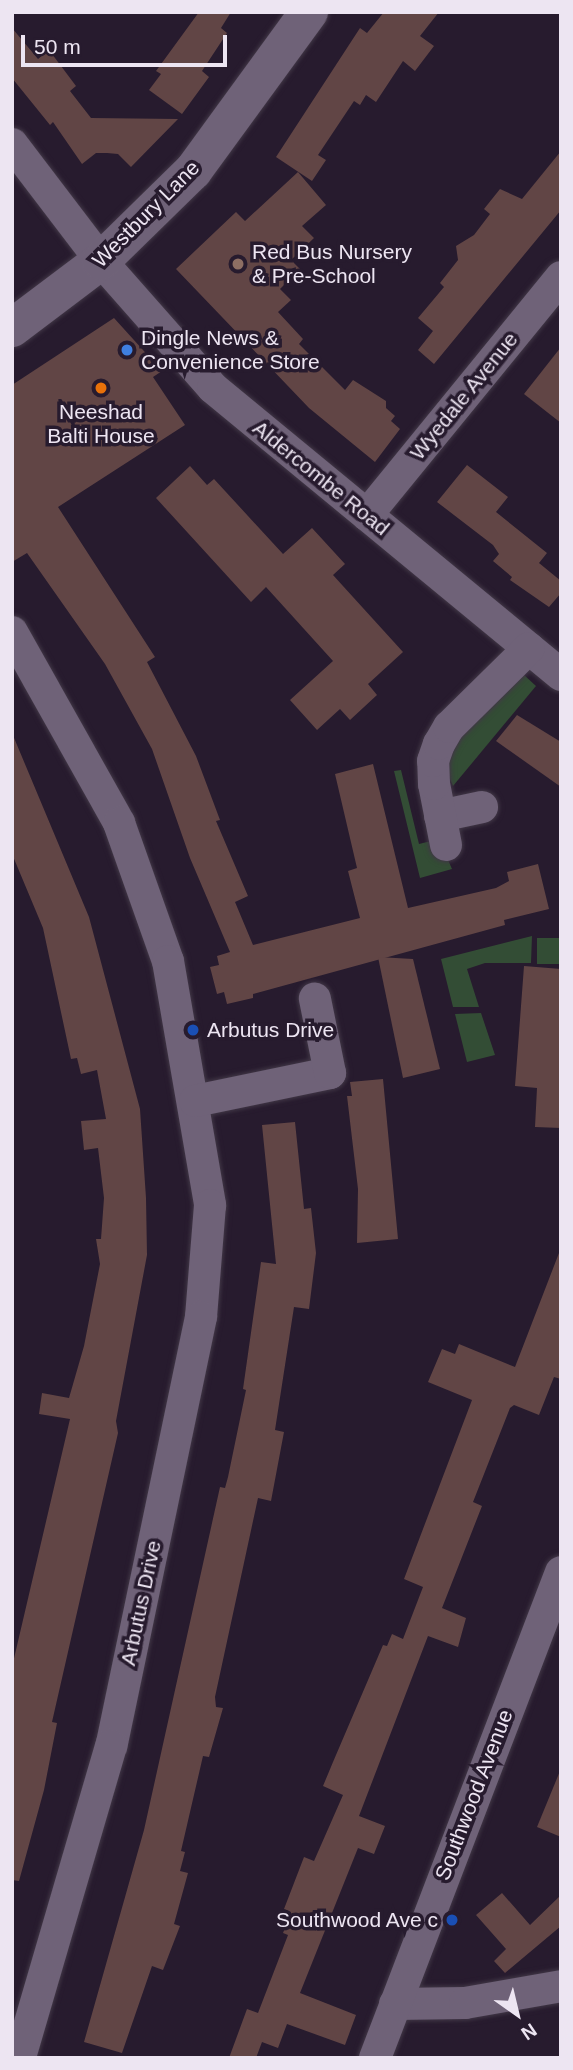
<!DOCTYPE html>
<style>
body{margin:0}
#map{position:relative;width:573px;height:2070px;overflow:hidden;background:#271b2e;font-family:Arial,sans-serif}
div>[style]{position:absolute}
.green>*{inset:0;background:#334d35;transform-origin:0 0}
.building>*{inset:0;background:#614545}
.roads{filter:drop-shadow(0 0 2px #413746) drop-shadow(0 0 2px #413746)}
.minor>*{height:32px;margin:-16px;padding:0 16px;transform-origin:16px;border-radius:16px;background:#6f6278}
.tertiary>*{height:38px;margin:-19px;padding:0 19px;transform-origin:19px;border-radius:19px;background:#6f6278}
.dots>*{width:19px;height:19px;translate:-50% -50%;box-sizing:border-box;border:4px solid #271b2e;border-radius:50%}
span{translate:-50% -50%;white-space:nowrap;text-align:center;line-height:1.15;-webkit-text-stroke:7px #271b2e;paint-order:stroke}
.street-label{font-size:21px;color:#ede5f2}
.poi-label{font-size:21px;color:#ede5f2}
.left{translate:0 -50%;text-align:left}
.right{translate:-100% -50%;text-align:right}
.frame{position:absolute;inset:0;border:14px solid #ede5f2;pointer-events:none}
.north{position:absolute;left:482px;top:1979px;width:70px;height:70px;-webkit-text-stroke:5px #271b2e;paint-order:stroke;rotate:146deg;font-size:19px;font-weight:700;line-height:28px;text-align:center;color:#ede5f2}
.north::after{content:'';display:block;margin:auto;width:24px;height:32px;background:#ede5f2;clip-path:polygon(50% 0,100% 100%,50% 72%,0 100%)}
.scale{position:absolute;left:21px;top:35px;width:206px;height:32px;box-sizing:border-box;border:4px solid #ede5f2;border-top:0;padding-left:9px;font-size:21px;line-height:24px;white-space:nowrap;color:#ede5f2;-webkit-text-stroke:5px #271b2e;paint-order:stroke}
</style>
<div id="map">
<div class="green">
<div style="clip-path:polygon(523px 674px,536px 686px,453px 786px,446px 770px,449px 743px)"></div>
<div style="clip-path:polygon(401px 770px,419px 844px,439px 839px,452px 869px,420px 878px,394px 771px)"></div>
<div style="clip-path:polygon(532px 936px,531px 963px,485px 963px,467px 969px,479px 1007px,453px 1007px,441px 959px)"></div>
<div style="left:537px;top:938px;width:24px;height:26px"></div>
<div style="clip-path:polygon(481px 1013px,495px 1055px,467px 1062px,455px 1014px)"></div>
</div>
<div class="building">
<div style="clip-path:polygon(199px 12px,231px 12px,221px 28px,227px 33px,202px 71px,209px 77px,182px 114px,149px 90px,161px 74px,156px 71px)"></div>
<div style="clip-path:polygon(384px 12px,439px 12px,420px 36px,434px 46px,415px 71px,403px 61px,376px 102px,366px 95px,360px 105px,354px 101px,318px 155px,326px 160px,312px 181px,276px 157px,360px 28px,367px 33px)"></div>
<div style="clip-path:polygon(12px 28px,38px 59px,49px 50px,76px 86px,70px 91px,91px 118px,178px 119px,131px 167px,118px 154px,107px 153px,96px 153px,82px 164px,53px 122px,50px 125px,12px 78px)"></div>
<div style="clip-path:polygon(561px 151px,561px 210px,434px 364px,418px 350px,433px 331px,418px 318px,444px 287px,440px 283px,458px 260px,456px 246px,474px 235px,490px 214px,484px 209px,500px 189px,522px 199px)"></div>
<div style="clip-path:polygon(298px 172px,326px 205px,302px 226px,314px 238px,291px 260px,300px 269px,280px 289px,291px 300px,278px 312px,303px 339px,299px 344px,345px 390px,353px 380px,386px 401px,386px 408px,395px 416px,391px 421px,400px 429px,375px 462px,309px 408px,176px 269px,236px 212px,245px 221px)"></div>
<div style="clip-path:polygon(114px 318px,162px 371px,153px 377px,185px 425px,58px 507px,155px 657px,147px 662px,196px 756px,220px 820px,216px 821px,248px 896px,235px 902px,253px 945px,360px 918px,348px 871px,357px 868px,335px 774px,373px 764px,408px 908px,496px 888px,509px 881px,507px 872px,538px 864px,549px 909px,504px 920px,505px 925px,253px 994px,253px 998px,227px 1004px,224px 992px,217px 994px,210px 967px,219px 965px,217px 956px,230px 952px,190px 858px,152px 749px,105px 664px,27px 553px,12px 562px,12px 385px)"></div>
<div style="clip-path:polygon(561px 347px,561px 423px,524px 394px)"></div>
<div style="clip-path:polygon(467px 465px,508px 497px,496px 512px,547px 553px,539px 563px,561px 581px,561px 593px,549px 607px,510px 580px,512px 577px,493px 561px,499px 554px,493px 545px,437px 502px)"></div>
<div style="clip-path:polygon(190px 466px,207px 485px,214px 479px,283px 554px,312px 528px,345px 564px,333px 575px,403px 652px,368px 684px,377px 695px,350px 720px,340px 709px,317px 730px,290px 700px,333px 661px,266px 587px,251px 602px,156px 498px)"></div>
<div style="clip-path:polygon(517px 715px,561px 742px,561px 787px,496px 741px)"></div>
<div style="clip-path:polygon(12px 733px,89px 917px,140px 1109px,146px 1198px,147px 1255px,116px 1421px,118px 1433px,52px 1722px,57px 1723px,44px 1790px,19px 1881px,12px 1880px,12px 1667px,70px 1419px,39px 1414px,42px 1393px,69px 1398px,84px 1346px,100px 1264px,96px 1239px,101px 1239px,104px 1198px,98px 1148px,84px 1150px,81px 1121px,106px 1119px,97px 1070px,81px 1074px,77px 1058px,71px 1059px,43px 928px,12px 854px)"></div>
<div style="clip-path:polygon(378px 957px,413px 959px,440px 1069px,403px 1078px)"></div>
<div style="clip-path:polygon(524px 966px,561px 969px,561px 1128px,535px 1127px,537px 1088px,515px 1086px)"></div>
<div style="clip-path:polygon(383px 1079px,398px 1239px,357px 1243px,358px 1189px,347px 1096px,352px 1096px,350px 1082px)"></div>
<div style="clip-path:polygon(295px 1122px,304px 1209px,311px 1208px,316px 1253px,309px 1309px,294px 1307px,275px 1430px,284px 1432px,271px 1501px,258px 1498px,215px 1697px,216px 1707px,223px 1708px,209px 1757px,203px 1756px,181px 1851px,185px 1852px,180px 1871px,188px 1873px,174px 1924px,180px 1926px,163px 1970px,152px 1966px,122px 2053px,84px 2042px,144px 1830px,220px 1487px,225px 1488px,228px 1477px,246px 1390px,243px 1389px,261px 1262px,276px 1264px,262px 1125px)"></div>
<div style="clip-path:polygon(559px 1253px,561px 1379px,554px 1377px,539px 1415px,514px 1405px,510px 1408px,473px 1502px,482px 1506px,442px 1608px,466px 1618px,458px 1647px,428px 1636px,359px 1816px,385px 1826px,374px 1854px,358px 1848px,300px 1993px,356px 2015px,345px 2045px,287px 2024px,278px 2048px,262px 2042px,256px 2058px,229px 2058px,247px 2009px,258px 2013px,288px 1935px,283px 1933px,291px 1912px,284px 1909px,304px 1857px,314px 1861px,343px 1795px,323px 1786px,333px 1762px,383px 1645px,387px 1646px,392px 1634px,403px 1639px,423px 1587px,404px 1579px,472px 1400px,428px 1382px,442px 1349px,455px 1354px,459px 1344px,515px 1367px)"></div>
<div style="clip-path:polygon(560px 1771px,561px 1771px,561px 1837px,537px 1827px)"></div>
<div style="clip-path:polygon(502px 1893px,530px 1925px,561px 1895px,561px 1926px,505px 1973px,494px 1961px,506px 1949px,476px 1915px)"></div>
</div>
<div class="roads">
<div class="minor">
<div style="left:12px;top:144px;width:147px;rotate:52.7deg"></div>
<div style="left:101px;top:261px;width:169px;rotate:48.6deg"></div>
<div style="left:213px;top:388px;width:451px;rotate:39.5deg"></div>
<div style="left:367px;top:515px;width:307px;rotate:-50.8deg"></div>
<div style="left:12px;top:632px;width:219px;rotate:60.7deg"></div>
<div style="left:119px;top:823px;width:146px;rotate:70.5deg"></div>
<div style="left:168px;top:961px;width:248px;rotate:80.2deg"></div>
<div style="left:210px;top:1205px;width:112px;rotate:94.6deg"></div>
<div style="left:201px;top:1317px;width:438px;rotate:101.8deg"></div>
<div style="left:111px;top:1746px;width:325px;rotate:106.3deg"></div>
<div style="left:440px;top:816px;width:43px;rotate:-12.1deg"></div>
<div style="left:446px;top:845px;width:62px;rotate:-101.1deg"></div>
<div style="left:434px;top:784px;width:23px;rotate:-92deg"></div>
<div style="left:433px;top:761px;width:18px;rotate:-71deg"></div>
<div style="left:439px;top:744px;width:20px;rotate:-60deg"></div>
<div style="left:449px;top:727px;width:112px;rotate:-44.6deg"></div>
<div style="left:195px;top:1101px;width:138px;rotate:-11.7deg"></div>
<div style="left:330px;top:1073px;width:76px;rotate:-101.5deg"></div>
<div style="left:395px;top:2004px;width:70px;rotate:-0.8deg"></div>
<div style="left:465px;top:2003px;width:97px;rotate:-10deg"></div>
<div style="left:375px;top:2058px;width:520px;rotate:-69.06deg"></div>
</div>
<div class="tertiary">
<div style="left:12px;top:328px;width:111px;rotate:-37deg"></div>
<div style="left:101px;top:261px;width:129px;rotate:-44.4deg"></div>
<div style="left:193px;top:171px;width:197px;rotate:-53.9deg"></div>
</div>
</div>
<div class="dots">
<div style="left:238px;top:264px;background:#8d6e63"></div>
<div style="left:127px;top:350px;background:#3f7fe0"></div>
<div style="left:101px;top:388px;background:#e8710a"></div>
<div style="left:193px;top:1030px;background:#1a4fb4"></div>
<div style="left:452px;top:1920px;background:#1a4fb4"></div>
</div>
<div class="street-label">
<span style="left:146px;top:214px;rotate:-45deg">Westbury Lane</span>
<span style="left:464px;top:396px;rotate:-51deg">Wyedale Avenue</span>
<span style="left:321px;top:478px;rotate:39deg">Aldercombe Road</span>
<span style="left:141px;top:1603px;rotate:-78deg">Arbutus Drive</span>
<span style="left:474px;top:1795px;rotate:-69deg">Southwood Avenue</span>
</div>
<div class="poi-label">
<span class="left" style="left:252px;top:264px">Red Bus Nursery<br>&amp; Pre-School</span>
<span class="left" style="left:141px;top:350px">Dingle News &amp;<br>Convenience Store</span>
<span style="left:101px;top:424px">Neeshad<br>Balti House</span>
<span class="left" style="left:207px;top:1030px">Arbutus Drive</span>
<span class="right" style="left:438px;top:1920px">Southwood Ave c</span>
</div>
<div class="frame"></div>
<div class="north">N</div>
<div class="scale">50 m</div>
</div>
